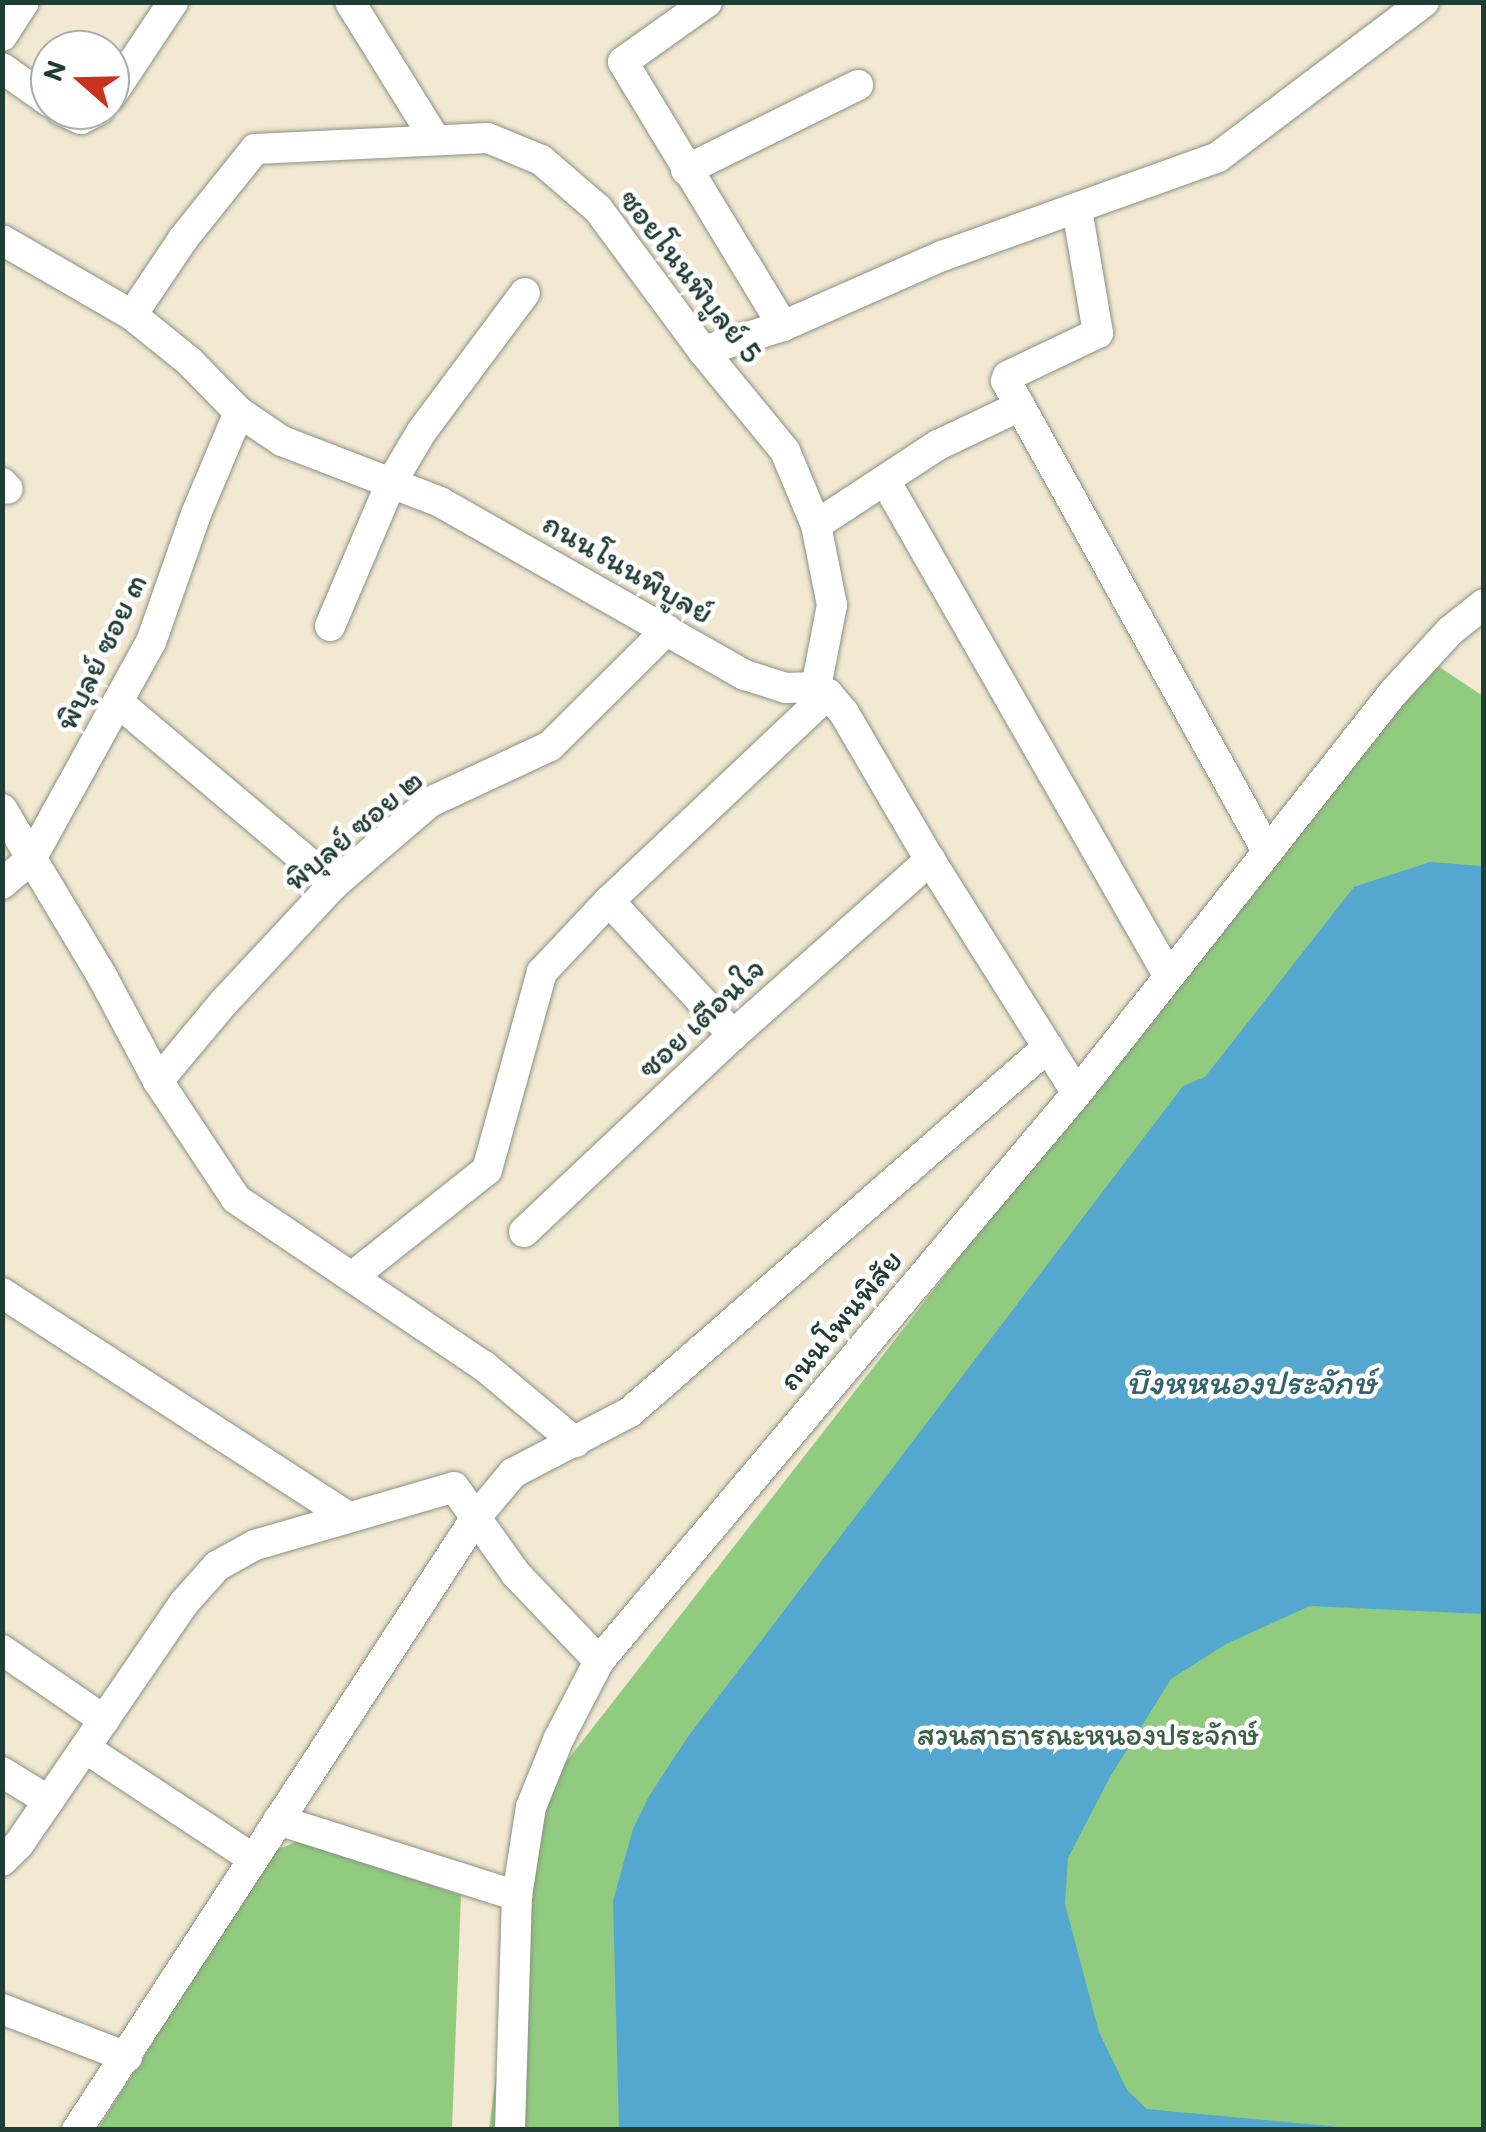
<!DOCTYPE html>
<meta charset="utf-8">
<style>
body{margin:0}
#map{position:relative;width:1486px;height:2132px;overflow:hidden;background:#f3e8d1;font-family:Itim,"Playpen Sans Thai",sans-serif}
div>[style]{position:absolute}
.green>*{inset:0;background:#91cb7f}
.water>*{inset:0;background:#54a8d0}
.roads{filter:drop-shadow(0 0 2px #899282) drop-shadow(0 0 2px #899282)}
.minor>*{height:30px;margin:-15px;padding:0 15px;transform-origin:15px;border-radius:15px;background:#fff}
span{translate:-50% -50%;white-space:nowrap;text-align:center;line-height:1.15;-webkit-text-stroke:9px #fff;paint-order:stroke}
.street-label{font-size:32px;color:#1f3d34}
.park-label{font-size:32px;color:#3c6047}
.water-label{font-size:35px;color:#32626b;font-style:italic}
.frame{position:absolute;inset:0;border:5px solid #1f3d34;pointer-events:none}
.north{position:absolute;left:30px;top:30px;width:100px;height:100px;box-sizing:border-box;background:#fff;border:2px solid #a5b1ae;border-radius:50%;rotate:290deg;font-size:28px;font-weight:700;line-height:40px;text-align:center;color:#1f3d34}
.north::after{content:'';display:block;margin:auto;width:35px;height:45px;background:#c8321e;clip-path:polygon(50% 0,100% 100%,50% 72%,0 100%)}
</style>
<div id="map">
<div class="green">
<div style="clip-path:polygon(1426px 658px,1483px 696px,1483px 2129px,489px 2130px,531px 1807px)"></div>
<div style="clip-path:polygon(298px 1841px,461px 1895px,452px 2129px,97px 2130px,274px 1851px)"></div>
</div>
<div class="water">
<div style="clip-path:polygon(1430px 862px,1483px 866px,1483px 1614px,1310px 1606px,1226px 1644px,1171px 1679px,1110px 1777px,1068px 1858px,1065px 1904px,1099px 2032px,1127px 2090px,1147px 2109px,1360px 2129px,619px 2129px,613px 1901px,633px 1829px,649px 1796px,687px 1738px,1183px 1086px,1205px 1077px,1354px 887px)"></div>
</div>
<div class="roads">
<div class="minor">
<div style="left:350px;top:2px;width:161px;rotate:58.2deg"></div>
<div style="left:707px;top:2px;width:103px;rotate:144.5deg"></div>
<div style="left:623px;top:62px;width:309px;rotate:58.8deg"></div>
<div style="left:2px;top:36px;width:40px;rotate:-57.1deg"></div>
<div style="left:2px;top:68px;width:59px;rotate:35.3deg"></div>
<div style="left:110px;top:97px;width:114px;rotate:-56.4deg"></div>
<div style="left:61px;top:110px;width:22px;rotate:24deg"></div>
<div style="left:81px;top:119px;width:20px;rotate:-27deg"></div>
<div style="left:686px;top:170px;width:192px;rotate:-26.3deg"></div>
<div style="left:1077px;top:209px;width:126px;rotate:80.4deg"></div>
<div style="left:1098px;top:333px;width:100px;rotate:154.5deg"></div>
<div style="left:1008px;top:376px;width:5px;rotate:112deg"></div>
<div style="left:1006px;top:381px;width:538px;rotate:60.96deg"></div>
<div style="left:2px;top:240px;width:150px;rotate:30deg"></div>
<div style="left:132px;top:315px;width:73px;rotate:38.9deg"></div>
<div style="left:189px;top:361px;width:71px;rotate:45.6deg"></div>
<div style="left:239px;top:412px;width:52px;rotate:34deg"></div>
<div style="left:282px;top:441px;width:169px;rotate:21.1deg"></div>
<div style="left:440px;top:502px;width:351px;rotate:29.6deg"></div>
<div style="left:745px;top:675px;width:43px;rotate:17.6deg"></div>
<div style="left:786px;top:688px;width:30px;rotate:-2deg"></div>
<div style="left:816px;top:687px;width:14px;rotate:30deg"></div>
<div style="left:828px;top:694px;width:25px;rotate:50deg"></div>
<div style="left:844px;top:713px;width:170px;rotate:59.7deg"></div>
<div style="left:930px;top:860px;width:275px;rotate:57.8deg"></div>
<div style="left:132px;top:315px;width:92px;rotate:-56.1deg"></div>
<div style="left:183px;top:239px;width:115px;rotate:-51.3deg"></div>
<div style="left:255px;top:149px;width:233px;rotate:-2.7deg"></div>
<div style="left:488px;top:138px;width:57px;rotate:22.5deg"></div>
<div style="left:541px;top:160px;width:75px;rotate:40.7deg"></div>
<div style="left:598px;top:209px;width:177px;rotate:53.5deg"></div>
<div style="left:703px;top:351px;width:129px;rotate:50.6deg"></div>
<div style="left:785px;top:451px;width:80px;rotate:67.3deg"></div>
<div style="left:816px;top:525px;width:82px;rotate:78.7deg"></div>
<div style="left:832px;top:605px;width:84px;rotate:101deg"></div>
<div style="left:703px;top:351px;width:84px;rotate:-17.4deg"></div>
<div style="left:783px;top:326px;width:174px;rotate:-23.8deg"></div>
<div style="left:942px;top:256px;width:293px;rotate:-19.7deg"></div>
<div style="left:1218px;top:157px;width:258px;rotate:-37deg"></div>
<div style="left:886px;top:482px;width:568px;rotate:60.23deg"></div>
<div style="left:2px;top:483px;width:8px;rotate:45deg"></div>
<div style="left:816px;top:525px;width:146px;rotate:-33.3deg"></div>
<div style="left:938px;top:445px;width:91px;rotate:-25.4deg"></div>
<div style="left:330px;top:626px;width:155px;rotate:-66.9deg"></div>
<div style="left:391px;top:483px;width:61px;rotate:-59.2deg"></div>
<div style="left:422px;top:431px;width:172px;rotate:-53.3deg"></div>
<div style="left:120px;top:704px;width:280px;rotate:40.1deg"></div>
<div style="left:2px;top:809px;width:197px;rotate:59.1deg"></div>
<div style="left:103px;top:978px;width:117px;rotate:61.9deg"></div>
<div style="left:158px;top:1081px;width:141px;rotate:56.5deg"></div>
<div style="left:236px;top:1199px;width:299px;rotate:34deg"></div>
<div style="left:484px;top:1366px;width:119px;rotate:39.9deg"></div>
<div style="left:2px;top:884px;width:38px;rotate:-41deg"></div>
<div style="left:31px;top:859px;width:248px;rotate:-61.1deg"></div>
<div style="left:151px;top:642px;width:136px;rotate:-70.6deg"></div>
<div style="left:196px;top:514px;width:111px;rotate:-67.1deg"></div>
<div style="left:609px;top:901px;width:183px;rotate:47.2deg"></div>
<div style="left:158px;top:1081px;width:104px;rotate:-50.1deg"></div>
<div style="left:225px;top:1001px;width:160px;rotate:-47deg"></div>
<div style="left:334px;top:884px;width:126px;rotate:-40.5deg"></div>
<div style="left:430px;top:802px;width:132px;rotate:-25deg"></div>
<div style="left:550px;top:746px;width:165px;rotate:-44.8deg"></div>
<div style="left:524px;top:1232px;width:287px;rotate:-43.3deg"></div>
<div style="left:733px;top:1035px;width:264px;rotate:-41.6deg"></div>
<div style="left:352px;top:1277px;width:172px;rotate:-38.4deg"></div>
<div style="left:487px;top:1170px;width:205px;rotate:-74.5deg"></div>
<div style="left:542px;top:972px;width:98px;rotate:-46.7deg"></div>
<div style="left:609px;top:901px;width:301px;rotate:-43.4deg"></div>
<div style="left:2px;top:1293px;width:411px;rotate:32.9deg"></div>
<div style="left:2px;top:1650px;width:124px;rotate:34.5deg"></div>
<div style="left:85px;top:1748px;width:200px;rotate:33.4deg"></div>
<div style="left:2px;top:1772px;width:55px;rotate:31.7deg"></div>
<div style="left:278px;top:1820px;width:251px;rotate:17.6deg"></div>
<div style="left:2px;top:1861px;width:24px;rotate:-45deg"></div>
<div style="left:19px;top:1844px;width:292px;rotate:-55.6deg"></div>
<div style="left:184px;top:1603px;width:50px;rotate:-48.3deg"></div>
<div style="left:217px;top:1566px;width:43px;rotate:-28.9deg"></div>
<div style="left:255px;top:1545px;width:207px;rotate:-16.2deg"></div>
<div style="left:454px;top:1487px;width:107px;rotate:54.5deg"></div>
<div style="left:516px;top:1574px;width:120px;rotate:46.3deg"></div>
<div style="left:2px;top:2009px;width:134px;rotate:21deg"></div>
<div style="left:77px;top:2130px;width:733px;rotate:-56.92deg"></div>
<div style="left:477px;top:1516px;width:56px;rotate:-50.1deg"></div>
<div style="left:513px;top:1473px;width:132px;rotate:-27.5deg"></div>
<div style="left:630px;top:1412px;width:555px;rotate:-41.13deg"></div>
<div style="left:510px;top:2130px;width:234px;rotate:-88.3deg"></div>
<div style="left:517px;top:1896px;width:90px;rotate:-81.1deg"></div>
<div style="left:531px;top:1807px;width:74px;rotate:-67.9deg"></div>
<div style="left:559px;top:1738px;width:87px;rotate:-62.5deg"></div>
<div style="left:599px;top:1661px;width:742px;rotate:-49.92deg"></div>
<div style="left:1077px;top:1093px;width:510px;rotate:-51.69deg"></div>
<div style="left:1393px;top:693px;width:84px;rotate:-47.4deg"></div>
<div style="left:1450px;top:631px;width:43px;rotate:-38.5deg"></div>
</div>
</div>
<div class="street-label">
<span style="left:691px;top:276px;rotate:52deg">ซอยโนนพิบูลย์ 5</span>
<span style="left:628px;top:568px;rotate:30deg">ถนนโนนพิบูลย์</span>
<span style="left:101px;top:652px;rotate:-64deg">พิบุลย์ ซอย ๓</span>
<span style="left:353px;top:830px;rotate:-40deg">พิบุลย์ ซอย ๒</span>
<span style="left:701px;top:1018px;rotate:-43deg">ซอย เตือนใจ</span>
<span style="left:840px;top:1320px;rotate:-50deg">ถนนโพนพิสัย</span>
</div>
<div class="park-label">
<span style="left:1088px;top:1734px">สวนสาธารณะหนองประจักษ์</span>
</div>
<div class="water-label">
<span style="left:1251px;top:1382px">บึงหหนองประจักษ์</span>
</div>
<div class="frame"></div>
<div class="north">N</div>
</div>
